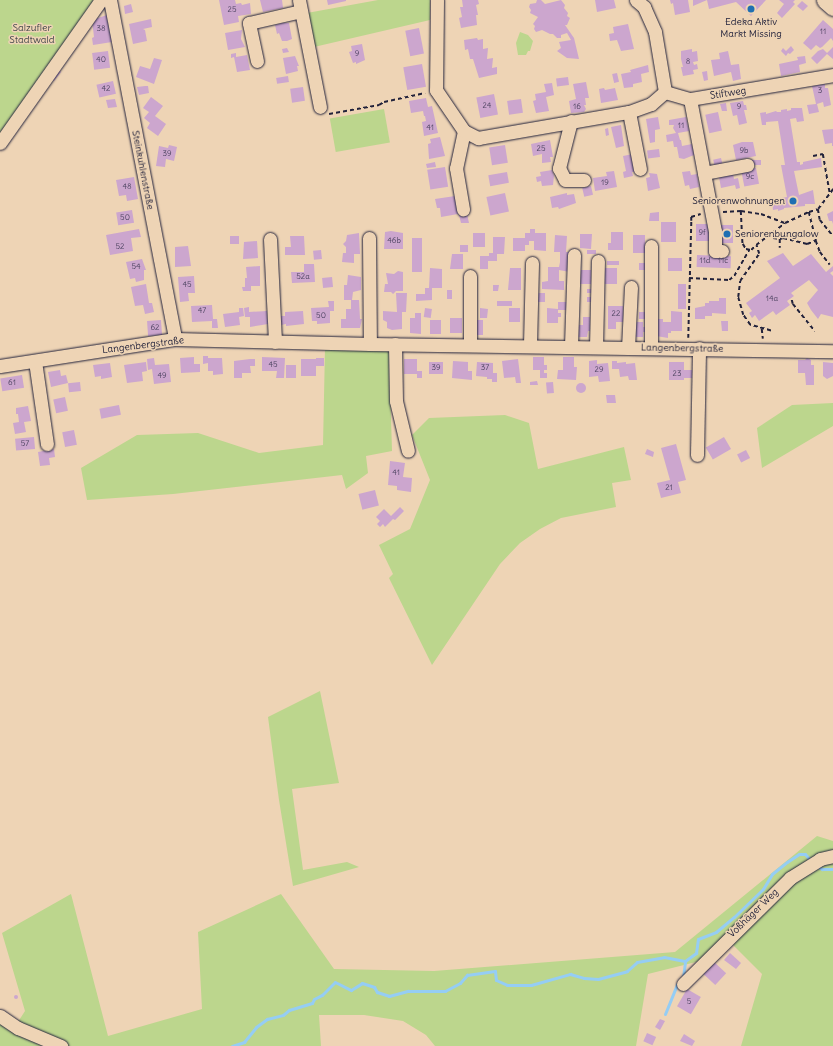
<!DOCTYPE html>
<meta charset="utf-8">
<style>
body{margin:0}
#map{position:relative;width:833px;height:1046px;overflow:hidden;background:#eed4b5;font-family:Delius,sans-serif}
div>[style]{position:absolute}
.green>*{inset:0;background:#bcd68d;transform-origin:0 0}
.stream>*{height:3px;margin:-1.5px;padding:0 1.5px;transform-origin:1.5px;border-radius:1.5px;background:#95cdf4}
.building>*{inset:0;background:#cca6ce;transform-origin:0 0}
.round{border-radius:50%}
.path>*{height:1.5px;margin-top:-0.75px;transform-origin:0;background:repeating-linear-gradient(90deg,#22223b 0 4px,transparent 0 7px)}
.roads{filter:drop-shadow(0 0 1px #22223b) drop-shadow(0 0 1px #22223b)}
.minor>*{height:13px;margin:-6.5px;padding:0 6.5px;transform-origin:6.5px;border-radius:6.5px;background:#eed4b5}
.major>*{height:17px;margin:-8.5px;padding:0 8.5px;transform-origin:8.5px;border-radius:8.5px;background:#eed4b5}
.dots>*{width:11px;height:11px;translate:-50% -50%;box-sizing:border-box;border:2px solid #eed4b5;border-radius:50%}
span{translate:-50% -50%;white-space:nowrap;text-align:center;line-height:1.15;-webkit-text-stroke:3px #eed4b5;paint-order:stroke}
.number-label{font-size:8px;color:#4c4360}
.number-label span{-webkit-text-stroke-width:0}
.poi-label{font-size:10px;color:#22223b}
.right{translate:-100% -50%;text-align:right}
.left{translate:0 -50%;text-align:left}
.park-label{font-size:10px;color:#41464b}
.street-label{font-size:10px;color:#22223b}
</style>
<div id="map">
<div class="green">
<div style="clip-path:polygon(0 0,94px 0,0 139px)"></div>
<div style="clip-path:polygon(378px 0,430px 0,430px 20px,314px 47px,307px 13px)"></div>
<div style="clip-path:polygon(520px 32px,528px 35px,533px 41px,530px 51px,528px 51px,526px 55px,518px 55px,516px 43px)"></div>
<div style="left:384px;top:109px;width:34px;height:55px;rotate:80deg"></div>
<div style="clip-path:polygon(325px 348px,389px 350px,392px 451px,366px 456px,368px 473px,346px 489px,342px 475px,173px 494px,87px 500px,81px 468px,137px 435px,198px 433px,259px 453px,323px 445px)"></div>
<div style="clip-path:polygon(833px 403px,833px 426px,762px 468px,757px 428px,792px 405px)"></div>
<div style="clip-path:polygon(505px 415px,529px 423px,538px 469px,624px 447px,631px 480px,612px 483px,616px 507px,561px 518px,540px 529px,520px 543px,500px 564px,432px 665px,389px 578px,393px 574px,379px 545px,410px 529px,430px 480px,412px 435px,429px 418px)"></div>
<div style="clip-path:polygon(320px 691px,339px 783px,292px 789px,303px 870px,347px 862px,359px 867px,293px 886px,279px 800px,268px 717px)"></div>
<div style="clip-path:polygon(817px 836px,833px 841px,833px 1046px,741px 1046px,762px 974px,724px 936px,700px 961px,648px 974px,636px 1046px,435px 1046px,426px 1035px,403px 1021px,364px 1015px,319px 1015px,321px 1046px,0 1046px,0 1015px,16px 1025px,25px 1011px,2px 933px,71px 894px,108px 1036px,202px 1009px,198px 932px,281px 894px,334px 969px,434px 971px,675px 952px)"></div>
</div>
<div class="stream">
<div style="left:817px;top:866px;width:6px;rotate:31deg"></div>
<div style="left:822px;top:869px;width:11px"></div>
<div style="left:683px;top:978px;width:17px;rotate:-83deg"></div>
<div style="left:665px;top:1014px;width:32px;rotate:-68deg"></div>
<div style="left:232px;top:1046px;width:13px;rotate:-18deg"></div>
<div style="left:244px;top:1042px;width:19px;rotate:-51deg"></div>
<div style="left:256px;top:1027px;width:14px;rotate:-36deg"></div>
<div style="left:267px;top:1019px;width:16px;rotate:-14deg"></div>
<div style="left:283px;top:1015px;width:8px;rotate:-40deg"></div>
<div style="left:289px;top:1010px;width:24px;rotate:-17deg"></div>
<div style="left:312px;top:1003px;width:4px;rotate:-63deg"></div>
<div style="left:314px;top:999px;width:9px;rotate:-27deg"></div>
<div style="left:322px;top:995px;width:18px;rotate:-45deg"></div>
<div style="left:335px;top:982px;width:18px;rotate:27deg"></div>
<div style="left:351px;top:990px;width:13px;rotate:-32deg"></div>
<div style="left:362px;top:983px;width:13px;rotate:18deg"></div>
<div style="left:374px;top:987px;width:6px;rotate:59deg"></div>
<div style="left:377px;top:992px;width:13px;rotate:18deg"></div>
<div style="left:389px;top:996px;width:20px;rotate:-15deg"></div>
<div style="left:408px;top:991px;width:37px"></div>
<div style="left:445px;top:991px;width:17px;rotate:-28deg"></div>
<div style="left:460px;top:983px;width:11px;rotate:-49deg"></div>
<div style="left:467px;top:975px;width:28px;rotate:-8deg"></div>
<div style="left:495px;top:971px;width:9px;rotate:84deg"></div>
<div style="left:496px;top:980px;width:12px;rotate:24deg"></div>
<div style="left:507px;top:985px;width:24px"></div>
<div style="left:531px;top:985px;width:41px;rotate:-15.8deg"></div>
<div style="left:570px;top:974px;width:15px;rotate:16deg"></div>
<div style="left:584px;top:978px;width:14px;rotate:4deg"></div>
<div style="left:598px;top:979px;width:30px;rotate:-15deg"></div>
<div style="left:627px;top:971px;width:13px;rotate:-42deg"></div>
<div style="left:637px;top:962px;width:27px;rotate:-10deg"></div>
<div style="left:664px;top:957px;width:21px;rotate:11deg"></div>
<div style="left:685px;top:961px;width:14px;rotate:-36deg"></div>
<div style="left:696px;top:953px;width:14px;rotate:-82deg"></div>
<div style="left:698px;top:939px;width:19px;rotate:-21deg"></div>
<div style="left:716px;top:932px;width:23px;rotate:-40deg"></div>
<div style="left:734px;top:917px;width:40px;rotate:-44deg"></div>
<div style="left:763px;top:889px;width:17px;rotate:-59deg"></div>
<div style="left:772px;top:874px;width:19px;rotate:-39deg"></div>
<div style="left:787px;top:862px;width:14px;rotate:-34deg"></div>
<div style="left:799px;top:854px;width:6px"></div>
<div style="left:805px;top:854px;width:9px;rotate:49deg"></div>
</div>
<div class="building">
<div style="clip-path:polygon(219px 0,235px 0,236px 4px,241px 3px,242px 5px,250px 3px,251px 14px,238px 16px,239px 22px,224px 25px)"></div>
<div style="clip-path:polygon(260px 0,282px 0,283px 8px,263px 12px)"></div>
<div style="clip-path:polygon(327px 0,346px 0,346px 1px,328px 5px)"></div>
<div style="clip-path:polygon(462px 0,478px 0,479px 4px,476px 5px,478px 15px,476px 15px,477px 25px,461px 28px,459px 18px,462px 17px,460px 7px,463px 7px)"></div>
<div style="clip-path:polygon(537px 0,541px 0,545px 4px,561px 0,565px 5px,564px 8px,568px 13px,567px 16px,570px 18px,567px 25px,565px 25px,574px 38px,579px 59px,567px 58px,557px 51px,561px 48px,559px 42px,571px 40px,567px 33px,561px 35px,561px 38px,557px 38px,553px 34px,550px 34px,542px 30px,536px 32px,534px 29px,535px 26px,533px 24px,538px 17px,530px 13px,531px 10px,529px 7px,530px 4px,536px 3px)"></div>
<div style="clip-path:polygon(595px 0,614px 0,616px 8px,597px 12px)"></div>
<div style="clip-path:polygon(670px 0,688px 0,690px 12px,675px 15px,673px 3px,671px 4px)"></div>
<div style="clip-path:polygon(693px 0,766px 0,751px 16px,736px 2px,709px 9px,707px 0,693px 6px)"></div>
<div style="clip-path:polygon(779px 0,795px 0,793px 2px,795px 4px,782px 18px,777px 13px,784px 4px)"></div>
<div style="clip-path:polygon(802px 1px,808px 6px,803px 11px,797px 6px)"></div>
<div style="clip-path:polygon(131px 4px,133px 12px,125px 14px,124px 6px)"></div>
<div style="clip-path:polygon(107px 15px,112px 42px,93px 45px,92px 38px,94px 37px,92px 20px)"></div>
<div style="clip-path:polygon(151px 19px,152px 27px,143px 29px,145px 30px,147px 41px,133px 44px,129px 24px)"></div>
<div style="clip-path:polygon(823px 20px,833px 29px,833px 41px,831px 38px,822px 47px,820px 48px,816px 45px,811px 50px,803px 43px)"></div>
<div style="clip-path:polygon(282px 23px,289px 23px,292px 39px,287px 41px,282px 41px,279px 33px,277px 34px,275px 25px)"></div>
<div style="clip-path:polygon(628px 24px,634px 49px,621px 51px,617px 40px,610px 41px,609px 34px,614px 33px,613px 27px)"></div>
<div style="left:419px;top:28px;width:26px;height:14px;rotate:79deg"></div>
<div style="clip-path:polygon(242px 30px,241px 39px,245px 47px,228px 50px,225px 33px)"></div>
<div style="clip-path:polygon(477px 38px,478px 40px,483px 39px,483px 49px,488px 48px,487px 59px,493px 58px,492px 68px,497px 67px,497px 74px,479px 78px,473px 59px,470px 59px,468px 49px,465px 50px,464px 40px)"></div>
<div style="clip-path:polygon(362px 44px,365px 60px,356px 64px,356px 62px,353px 63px,349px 52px,352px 51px,351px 46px)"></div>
<div style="clip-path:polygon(791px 46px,794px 50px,790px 54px,788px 53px,786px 56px,781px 51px,783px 48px,786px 51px)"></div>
<div style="clip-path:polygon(833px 47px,833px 59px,827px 54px,817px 64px,811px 58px,818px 51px,823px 49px,827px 53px)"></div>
<div style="clip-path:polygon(287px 48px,289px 52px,283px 53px,282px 49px)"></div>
<div style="clip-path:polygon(692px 49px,692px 52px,697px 51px,698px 61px,693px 62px,694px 65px,697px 64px,698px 69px,693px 70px,694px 74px,683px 76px,681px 67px,683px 67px,681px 59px,681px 51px)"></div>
<div style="left:108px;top:51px;width:17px;height:16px;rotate:83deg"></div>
<div style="clip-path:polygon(728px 51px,731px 65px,739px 64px,741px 79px,733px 81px,731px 72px,714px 76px,711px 60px,720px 59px,719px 53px)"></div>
<div style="clip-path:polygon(236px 53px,236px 57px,247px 55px,250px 70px,237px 72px,234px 57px,231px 58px,231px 54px)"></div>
<div style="clip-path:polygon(295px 56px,299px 66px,297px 66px,298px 71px,286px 74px,283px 58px)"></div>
<div style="clip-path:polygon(805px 56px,806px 63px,799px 65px,800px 72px,781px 76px,779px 64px,798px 60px,797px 57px)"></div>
<div style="clip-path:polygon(154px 58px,162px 60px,154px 84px,136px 77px,140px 66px,150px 69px)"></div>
<div style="left:422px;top:64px;width:23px;height:19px;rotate:80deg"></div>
<div style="clip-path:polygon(648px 65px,649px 72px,641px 74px,642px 82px,633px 84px,633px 87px,624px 88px,621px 74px,631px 72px,630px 70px)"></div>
<div style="clip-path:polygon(56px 67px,61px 72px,54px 81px,49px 76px)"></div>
<div style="clip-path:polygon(707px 71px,708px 80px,704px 81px,702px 72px)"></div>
<div style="left:617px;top:73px;width:9px;height:5px;rotate:77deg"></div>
<div style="left:288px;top:76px;width:6px;height:12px;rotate:81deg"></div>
<div style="left:568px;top:77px;width:8px;height:12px;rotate:83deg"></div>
<div style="left:113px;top:81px;width:13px;height:17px;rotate:77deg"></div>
<div style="clip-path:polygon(586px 82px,589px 98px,585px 98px,586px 105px,584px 105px,586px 109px,584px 112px,571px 113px,569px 101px,576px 99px,573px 84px)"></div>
<div style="clip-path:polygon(552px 83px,554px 95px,546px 97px,549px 111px,536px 113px,533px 101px,536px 100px,535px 94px,546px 92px,544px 84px)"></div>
<div style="clip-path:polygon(825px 84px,825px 88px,828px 88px,831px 105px,824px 107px,823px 102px,817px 104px,819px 112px,809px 114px,807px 105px,816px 104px,812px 86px)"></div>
<div style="clip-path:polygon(145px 86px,148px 86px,149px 93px,139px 95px,137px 87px)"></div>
<div style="left:303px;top:87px;width:14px;height:13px;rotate:82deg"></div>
<div style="clip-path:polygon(604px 88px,605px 90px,615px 88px,618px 100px,601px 103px,599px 89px)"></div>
<div style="left:494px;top:94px;width:21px;height:18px;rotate:79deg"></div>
<div style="clip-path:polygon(151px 97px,163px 106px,155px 116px,166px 124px,158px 136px,147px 128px,150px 123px,144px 118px,149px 112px,143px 108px)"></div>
<div style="clip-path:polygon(426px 98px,428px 107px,432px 106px,438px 133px,424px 136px,422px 122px,426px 121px,425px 116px,424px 116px,423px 111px,411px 113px,409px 101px)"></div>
<div style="clip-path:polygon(115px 99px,117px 107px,108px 108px,106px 100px)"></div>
<div style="left:521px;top:99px;width:14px;height:14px;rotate:82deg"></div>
<div style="clip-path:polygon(743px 101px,744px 105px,746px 105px,747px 110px,744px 110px,747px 123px,739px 125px,737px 115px,733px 116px,730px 103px)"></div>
<div style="clip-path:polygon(726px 103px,727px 111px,722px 111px,720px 104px)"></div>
<div style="clip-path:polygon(791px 108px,802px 108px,804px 121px,797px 122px,796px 118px,790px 119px,797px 162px,800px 162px,800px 165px,803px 164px,803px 162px,821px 158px,822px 167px,794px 171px,799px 195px,813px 190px,815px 204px,805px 204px,805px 206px,784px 208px,784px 209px,778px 211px,778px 209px,773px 210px,772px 200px,787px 197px,781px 165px,785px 165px,778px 121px,766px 122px,766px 125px,762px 125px,760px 113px,766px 112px,766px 114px,776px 111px,777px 112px,781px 112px,781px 110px,787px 109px,787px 111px,791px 110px)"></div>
<div style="left:718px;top:112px;width:19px;height:13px;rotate:78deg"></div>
<div style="clip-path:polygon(658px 117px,660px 129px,655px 130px,655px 142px,650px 143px,646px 119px)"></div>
<div style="clip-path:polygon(686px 117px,689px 131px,678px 133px,680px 140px,681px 140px,682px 146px,692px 144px,694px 155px,684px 159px,679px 158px,677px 147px,674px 147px,673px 141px,667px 142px,666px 135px,676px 133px,673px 128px,674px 125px,669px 125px,669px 120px)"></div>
<div style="clip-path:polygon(621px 125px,624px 146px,616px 148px,611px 127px)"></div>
<div style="clip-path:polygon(608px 128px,609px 135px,606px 136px,605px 129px)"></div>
<div style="clip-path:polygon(833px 129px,833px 146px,832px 146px,832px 143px,825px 144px,822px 130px)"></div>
<div style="clip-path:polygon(440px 137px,445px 156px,429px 159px,428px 144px,431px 143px,430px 139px)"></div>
<div style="clip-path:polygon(550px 140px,553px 157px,550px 157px,551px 162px,542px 163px,542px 154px,533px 156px,531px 144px)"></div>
<div style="clip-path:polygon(742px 142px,753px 142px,756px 156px,736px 160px,733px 145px)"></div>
<div style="clip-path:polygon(169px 145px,177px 147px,174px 161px,166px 159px,165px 167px,156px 166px,159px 146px,168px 148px)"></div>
<div style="left:505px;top:145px;width:18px;height:16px;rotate:81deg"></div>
<div style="left:659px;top:149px;width:8px;height:12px;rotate:83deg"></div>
<div style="clip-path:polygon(633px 154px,636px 172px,632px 172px,633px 176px,624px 178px,623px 172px,626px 171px,623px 156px)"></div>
<div style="left:721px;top:158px;width:9px;height:8px;rotate:77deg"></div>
<div style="left:761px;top:160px;width:5px;height:12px;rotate:90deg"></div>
<div style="clip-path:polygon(435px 162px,436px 167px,427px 168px,426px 164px)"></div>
<div style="left:445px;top:167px;width:20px;height:18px;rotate:81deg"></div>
<div style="left:756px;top:168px;width:16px;height:15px;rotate:79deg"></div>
<div style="clip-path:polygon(552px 170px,554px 176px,553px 185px,542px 186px,541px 181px,537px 182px,536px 177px,541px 176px,540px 172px)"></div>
<div style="clip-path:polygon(614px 171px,617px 187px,595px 191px,593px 178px,607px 176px,606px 172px)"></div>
<div style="clip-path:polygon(690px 171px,691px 175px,697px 174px,699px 187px,690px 189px,689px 185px,685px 186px,682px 172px)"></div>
<div style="left:507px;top:172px;width:11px;height:19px;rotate:80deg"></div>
<div style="clip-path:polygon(649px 173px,657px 174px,660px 188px,648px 191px,646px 178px,650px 177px)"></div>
<div style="clip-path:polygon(733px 174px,734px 179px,738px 178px,740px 188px,736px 189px,735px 185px,721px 188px,719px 177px)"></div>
<div style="clip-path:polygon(134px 177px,138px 199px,127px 201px,126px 195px,119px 196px,116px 180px)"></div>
<div style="left:591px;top:186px;width:9px;height:9px;rotate:77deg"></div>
<div style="left:505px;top:193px;width:19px;height:19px;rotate:78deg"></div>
<div style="clip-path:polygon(567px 193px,567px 195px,574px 194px,576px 203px,559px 209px,558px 207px,552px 208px,550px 197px)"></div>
<div style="clip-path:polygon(455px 196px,458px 214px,441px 217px,440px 208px,437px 208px,435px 199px)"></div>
<div style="left:132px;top:210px;width:13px;height:16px;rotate:81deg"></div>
<div style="clip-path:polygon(833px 211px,833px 224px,832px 221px,829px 221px,827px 214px)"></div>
<div style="clip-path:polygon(659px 212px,659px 221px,649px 221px,650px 213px)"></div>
<div style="clip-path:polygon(467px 214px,469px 223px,461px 223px,459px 215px)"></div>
<div style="left:661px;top:222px;width:15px;height:20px"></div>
<div style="left:696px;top:224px;width:13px;height:17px"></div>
<div style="left:721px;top:225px;width:12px;height:18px"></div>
<div style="clip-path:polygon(139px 229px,141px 237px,131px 238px,133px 251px,110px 255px,106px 235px)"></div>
<div style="clip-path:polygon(530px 229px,535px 229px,535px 233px,546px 233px,546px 251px,534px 250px,534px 241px,529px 241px,529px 245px,525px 245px,525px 251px,513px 251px,513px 238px,525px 238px,525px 233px,530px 233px)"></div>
<div style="clip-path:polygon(391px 231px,403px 233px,403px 249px,384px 249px,385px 232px)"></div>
<div style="clip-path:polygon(611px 232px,623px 232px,623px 250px,608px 250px,608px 243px,611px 243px)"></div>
<div style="clip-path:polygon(359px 233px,360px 254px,354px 254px,354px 263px,342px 262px,343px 253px,346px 253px,346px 247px,343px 244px,346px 241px,347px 235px)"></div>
<div style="left:473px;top:233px;width:12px;height:14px"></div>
<div style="clip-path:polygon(580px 234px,592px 234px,591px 249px,580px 248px)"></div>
<div style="clip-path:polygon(555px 235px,567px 236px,566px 252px,570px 252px,570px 272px,559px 270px,559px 281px,564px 281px,564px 290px,542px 289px,542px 282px,548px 281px,548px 267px,559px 267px,560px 262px,560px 252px,554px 252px)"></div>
<div style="left:633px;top:235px;width:12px;height:18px"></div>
<div style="left:239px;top:236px;width:8px;height:9px;rotate:90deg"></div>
<div style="clip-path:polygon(290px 236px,304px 236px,305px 255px,285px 255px,285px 247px,291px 247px)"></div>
<div style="clip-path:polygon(493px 237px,505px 237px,504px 254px,497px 254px,497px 261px,488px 261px,488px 269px,480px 269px,480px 256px,489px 256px,489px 253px,493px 253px)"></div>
<div style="left:412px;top:238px;width:10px;height:34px"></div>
<div style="clip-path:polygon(257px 241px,258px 258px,243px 259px,244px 242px)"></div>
<div style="left:460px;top:245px;width:8px;height:7px"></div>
<div style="clip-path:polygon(188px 246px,191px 266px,175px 267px,175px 247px)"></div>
<div style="left:321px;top:250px;width:9px;height:8px;rotate:84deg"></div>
<div style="left:587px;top:250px;width:9px;height:4px"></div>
<div style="clip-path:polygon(783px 253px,793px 266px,811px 254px,826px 272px,833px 266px,833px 271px,830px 273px,833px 276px,833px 317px,821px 314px,818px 319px,811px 310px,807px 303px,818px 290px,809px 280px,791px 293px,794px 296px,787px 301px,790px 305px,776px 315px,773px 311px,759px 321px,755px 315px,752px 318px,749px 313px,752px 311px,746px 303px,780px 278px,767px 261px)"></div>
<div style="clip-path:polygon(452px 254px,463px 254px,463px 269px,450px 269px)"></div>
<div style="left:697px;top:255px;width:34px;height:12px;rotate:2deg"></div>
<div style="left:668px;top:258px;width:14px;height:13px"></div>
<div style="clip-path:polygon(142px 259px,146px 270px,144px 270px,144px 280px,136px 282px,135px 278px,130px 279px,126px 262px)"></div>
<div style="left:607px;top:261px;width:12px;height:4px"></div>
<div style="left:639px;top:263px;width:9px;height:7px"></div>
<div style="clip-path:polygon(304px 264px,314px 264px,315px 282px,292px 283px,291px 272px,304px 272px)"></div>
<div style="clip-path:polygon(260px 266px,260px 286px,251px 286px,251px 291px,243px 291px,242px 287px,245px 287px,245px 278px,247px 278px,246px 267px)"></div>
<div style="clip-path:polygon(430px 268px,442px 269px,442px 288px,432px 288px,432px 300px,416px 301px,416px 294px,425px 294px,425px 288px,429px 288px)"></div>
<div style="clip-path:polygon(510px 268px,521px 268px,521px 290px,508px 290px)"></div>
<div style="left:604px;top:268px;width:13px;height:16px"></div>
<div style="left:579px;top:270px;width:12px;height:14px"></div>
<div style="clip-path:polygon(398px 271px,403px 272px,403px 291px,396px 291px,393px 294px,391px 292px,384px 292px,385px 284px,388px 284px,386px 273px,394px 274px)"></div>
<div style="clip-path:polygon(348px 275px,361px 277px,361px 290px,353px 292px,352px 300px,359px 300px,360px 319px,362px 319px,360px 328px,341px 328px,341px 319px,346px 319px,346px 309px,351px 309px,351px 300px,344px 300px,344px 285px,347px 285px)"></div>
<div style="clip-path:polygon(194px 276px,195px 293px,188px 293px,189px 301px,180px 302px,178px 277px)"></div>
<div style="left:332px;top:277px;width:10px;height:10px;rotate:84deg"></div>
<div style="clip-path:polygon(146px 284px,149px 303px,152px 303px,154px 312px,145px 314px,143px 305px,135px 306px,131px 287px)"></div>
<div style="left:678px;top:284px;width:8px;height:25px"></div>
<div style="clip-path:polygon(493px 285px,499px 285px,498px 291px,493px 291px)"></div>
<div style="left:587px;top:289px;width:8px;height:4px"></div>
<div style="left:447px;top:290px;width:5px;height:9px"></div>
<div style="clip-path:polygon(396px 293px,407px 293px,406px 312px,402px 312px,402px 329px,392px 330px,387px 328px,387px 322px,383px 320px,383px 311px,397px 312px)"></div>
<div style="left:537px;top:293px;width:8px;height:9px"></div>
<div style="left:587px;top:297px;width:8px;height:5px"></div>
<div style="clip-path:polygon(719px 298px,726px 298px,726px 314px,712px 313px,712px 316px,705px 316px,705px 319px,695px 319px,695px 308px,705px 306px,705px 303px,709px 303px,709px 301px,719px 301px)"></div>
<div style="clip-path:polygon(328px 301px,334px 301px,334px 311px,330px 311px,330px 323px,317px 324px,317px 321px,312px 321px,311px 308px,329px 307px)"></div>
<div style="left:497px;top:301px;width:15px;height:5px"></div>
<div style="clip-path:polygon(558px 302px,569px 302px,569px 310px,558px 310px,558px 313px,561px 313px,561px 317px,558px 317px,558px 323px,547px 323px,547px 308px,558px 309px)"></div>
<div style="clip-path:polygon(212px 305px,213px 319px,217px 319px,218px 328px,212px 328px,212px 321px,192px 322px,191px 306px)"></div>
<div style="clip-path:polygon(608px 306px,623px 306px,623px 322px,616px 322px,616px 329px,608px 329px)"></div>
<div style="clip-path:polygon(249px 307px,249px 312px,267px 311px,268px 324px,250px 327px,250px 317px,245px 317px,244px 308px)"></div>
<div style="clip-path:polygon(239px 308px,243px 308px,244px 316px,239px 317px,240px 325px,225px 327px,223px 314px,239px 312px)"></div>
<div style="left:425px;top:308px;width:7px;height:9px;rotate:8deg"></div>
<div style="clip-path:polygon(480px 308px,488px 309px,487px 318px,480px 318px)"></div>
<div style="left:509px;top:308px;width:11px;height:14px"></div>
<div style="clip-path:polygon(303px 311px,304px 324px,286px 326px,286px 324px,281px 325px,280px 316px,285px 316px,285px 312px)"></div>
<div style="clip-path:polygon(671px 311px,682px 312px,682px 331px,671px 331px,671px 333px,668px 333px,668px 338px,656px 336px,657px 322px,658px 322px,658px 319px,663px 319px,663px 322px,671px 322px)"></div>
<div style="left:639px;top:312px;width:7px;height:7px"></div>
<div style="clip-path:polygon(415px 313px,421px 313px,421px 334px,410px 333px,410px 318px,415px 318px)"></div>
<div style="clip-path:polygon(583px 317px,590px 317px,590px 331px,588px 331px,587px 337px,576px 337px,577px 325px,583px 325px)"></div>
<div style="left:450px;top:318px;width:12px;height:15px"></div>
<div style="left:161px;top:320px;width:15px;height:14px;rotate:86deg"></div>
<div style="left:430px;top:320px;width:11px;height:14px"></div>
<div style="left:472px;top:320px;width:11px;height:15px"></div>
<div style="clip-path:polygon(721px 321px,728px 321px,728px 331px,722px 331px)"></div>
<div style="clip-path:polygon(632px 322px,643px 322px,643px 327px,646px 327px,646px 332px,643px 332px,643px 337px,632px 337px)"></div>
<div style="clip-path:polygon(203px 356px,208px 356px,208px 358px,222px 358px,223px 374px,213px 375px,213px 371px,208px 371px,208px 363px,203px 364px)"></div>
<div style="clip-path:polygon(194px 357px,194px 364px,200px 364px,200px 372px,181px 373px,180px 358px)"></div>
<div style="clip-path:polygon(262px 357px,285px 358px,284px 378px,276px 378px,277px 371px,262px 371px)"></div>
<div style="clip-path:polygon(533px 357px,544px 357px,544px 365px,547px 365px,547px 370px,544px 370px,544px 373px,547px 373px,547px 378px,540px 378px,540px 370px,533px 370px)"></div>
<div style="clip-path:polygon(563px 357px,574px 357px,574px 367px,577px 367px,576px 380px,557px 379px,558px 370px,563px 370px)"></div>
<div style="clip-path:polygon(154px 358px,155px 365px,169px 364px,171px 382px,154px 384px,152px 369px,148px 370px,147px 359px)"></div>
<div style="clip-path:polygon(316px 358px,324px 358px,324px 366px,316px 366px,316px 376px,301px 376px,301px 359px,316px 359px)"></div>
<div style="clip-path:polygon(807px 358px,811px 360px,811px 365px,814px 365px,814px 385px,806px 385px,805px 373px,798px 373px,798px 360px,805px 360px)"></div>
<div style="clip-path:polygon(250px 359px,255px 359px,255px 366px,250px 366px,251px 373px,242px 373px,242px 378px,234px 378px,234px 361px)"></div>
<div style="clip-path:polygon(404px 359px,417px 359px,417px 371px,422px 371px,422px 378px,417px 378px,417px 374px,404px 374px)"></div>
<div style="clip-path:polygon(518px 359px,521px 383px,516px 383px,515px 377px,504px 378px,502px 361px)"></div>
<div style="clip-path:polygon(597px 360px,597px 364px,608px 363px,610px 381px,599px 382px,598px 376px,589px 377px,589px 361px)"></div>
<div style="clip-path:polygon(453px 361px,468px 362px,468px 371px,472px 371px,472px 380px,452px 378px)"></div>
<div style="clip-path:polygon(612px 361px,617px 361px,617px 363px,626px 362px,626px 364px,635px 363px,637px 380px,629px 380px,628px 376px,620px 377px,619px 369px,612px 369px)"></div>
<div style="clip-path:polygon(146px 362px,147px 371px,142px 372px,143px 381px,127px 383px,124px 365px)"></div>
<div style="left:429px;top:362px;width:14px;height:12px"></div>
<div style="clip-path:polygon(477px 362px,493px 363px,493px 373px,497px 373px,497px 382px,492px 382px,492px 379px,487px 379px,487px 377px,476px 376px)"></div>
<div style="clip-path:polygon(669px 362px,684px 362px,684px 370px,693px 370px,692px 378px,684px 378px,684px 380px,669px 380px)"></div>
<div style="clip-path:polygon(823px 362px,833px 363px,833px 376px,827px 379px,823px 376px)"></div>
<div style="clip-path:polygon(110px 363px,112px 377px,101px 379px,101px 376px,95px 377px,93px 365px)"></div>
<div style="left:286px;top:365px;width:10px;height:13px"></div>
<div style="clip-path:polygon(60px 370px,61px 376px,66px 375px,68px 383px,51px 387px,48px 372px)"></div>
<div style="left:22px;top:375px;width:13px;height:22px;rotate:81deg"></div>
<div style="clip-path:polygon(537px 381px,538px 385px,530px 385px,530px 382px)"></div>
<div style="left:80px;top:382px;width:9px;height:12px;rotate:84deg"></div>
<div style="left:553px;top:382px;width:11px;height:7px;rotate:85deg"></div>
<div class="round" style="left:576px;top:383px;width:10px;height:10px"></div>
<div style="clip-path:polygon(606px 395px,615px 395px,616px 403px,607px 403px)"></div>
<div style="left:65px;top:397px;width:14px;height:12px;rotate:78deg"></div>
<div style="left:119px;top:405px;width:10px;height:20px;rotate:79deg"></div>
<div style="clip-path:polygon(28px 406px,31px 421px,24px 422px,26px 432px,15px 434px,13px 423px,19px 422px,18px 414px,16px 414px,16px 408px)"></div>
<div style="left:74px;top:430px;width:15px;height:12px;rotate:79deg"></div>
<div style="left:34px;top:437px;width:12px;height:19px;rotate:85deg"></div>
<div style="left:724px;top:437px;width:14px;height:21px;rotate:60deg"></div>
<div style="clip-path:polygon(676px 444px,686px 480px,678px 482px,681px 493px,661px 498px,657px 483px,670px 480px,661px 448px)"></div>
<div style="clip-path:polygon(54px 449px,55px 457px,49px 458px,50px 465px,40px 466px,38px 452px)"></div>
<div style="clip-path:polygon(647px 449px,654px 452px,653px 457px,645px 454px)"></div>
<div style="left:746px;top:450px;width:9px;height:10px;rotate:63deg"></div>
<div style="clip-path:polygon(390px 461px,405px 463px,403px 477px,412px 478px,411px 492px,397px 490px,397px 486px,388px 485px)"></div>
<div style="left:375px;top:490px;width:16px;height:17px;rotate:76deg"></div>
<div style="clip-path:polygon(400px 507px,404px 511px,395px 520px,393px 519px,385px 527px,383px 524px,380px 527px,377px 524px,380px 521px,376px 517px,384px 509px,391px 516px)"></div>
<div style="clip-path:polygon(730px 953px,741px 963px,736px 969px,724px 960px)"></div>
<div style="left:713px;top:961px;width:18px;height:16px;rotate:43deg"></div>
<div style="left:687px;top:989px;width:16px;height:20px;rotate:30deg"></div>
<div class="round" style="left:14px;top:995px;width:4px;height:4px"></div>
<div style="clip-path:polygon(660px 1019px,665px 1021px,660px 1030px,655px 1027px)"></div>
<div style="left:647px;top:1033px;width:10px;height:9px;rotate:24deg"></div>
<div style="clip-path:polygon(684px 1034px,695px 1041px,692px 1046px,680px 1041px)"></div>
</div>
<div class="path">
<div style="left:329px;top:114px;width:51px;rotate:-10.2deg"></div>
<div style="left:379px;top:105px;width:6px;rotate:-31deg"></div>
<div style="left:384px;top:102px;width:42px;rotate:-12.4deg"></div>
<div style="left:813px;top:156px;width:10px;rotate:-11deg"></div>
<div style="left:823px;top:154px;width:40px;rotate:80deg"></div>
<div style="left:818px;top:209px;width:11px;rotate:80deg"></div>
<div style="left:820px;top:220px;width:21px;rotate:51deg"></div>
<div style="left:741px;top:211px;width:20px;rotate:9deg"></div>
<div style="left:761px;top:214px;width:26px;rotate:21deg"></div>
<div style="left:723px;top:212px;width:18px;rotate:-3deg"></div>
<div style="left:741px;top:211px;width:33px;rotate:87deg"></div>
<div style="left:743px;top:244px;width:6px;rotate:59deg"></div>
<div style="left:746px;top:249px;width:5px;rotate:11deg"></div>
<div style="left:751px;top:250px;width:7px;rotate:-45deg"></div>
<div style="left:809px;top:212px;width:30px;rotate:76deg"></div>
<div style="left:816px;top:241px;width:12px;rotate:70deg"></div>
<div style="left:820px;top:252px;width:16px;rotate:52deg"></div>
<div style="left:768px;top:234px;width:6px;rotate:39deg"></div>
<div style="left:773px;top:238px;width:7px;rotate:8deg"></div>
<div style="left:780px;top:239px;width:3px;rotate:-18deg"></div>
<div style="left:783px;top:238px;width:25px;rotate:14deg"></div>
<div style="left:807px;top:244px;width:9px;rotate:-21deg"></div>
<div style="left:780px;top:239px;width:9px;rotate:90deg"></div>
<div style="left:689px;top:278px;width:40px;rotate:2.9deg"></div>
<div style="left:729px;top:280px;width:6px;rotate:-39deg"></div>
<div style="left:734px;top:276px;width:30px;rotate:-60deg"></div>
<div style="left:792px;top:300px;width:4px;rotate:76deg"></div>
<div style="left:793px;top:304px;width:35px;rotate:51deg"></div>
<div style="left:762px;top:329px;width:10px;rotate:84deg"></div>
<div style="left:771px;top:331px;width:22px;rotate:-164deg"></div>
<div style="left:750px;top:325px;width:12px;rotate:-125deg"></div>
<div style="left:743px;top:315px;width:19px;rotate:-106deg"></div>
<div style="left:738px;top:297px;width:16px;rotate:-83deg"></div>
<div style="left:740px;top:281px;width:33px;rotate:-55deg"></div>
<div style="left:759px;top:254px;width:9px;rotate:-108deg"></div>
<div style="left:756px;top:245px;width:36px;rotate:-37deg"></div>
<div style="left:785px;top:223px;width:26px;rotate:-25deg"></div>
<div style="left:809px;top:212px;width:9px;rotate:-18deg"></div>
<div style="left:818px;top:209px;width:25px;rotate:-53deg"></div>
<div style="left:688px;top:338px;width:117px;rotate:-88.5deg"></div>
<div style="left:691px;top:221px;width:4px;rotate:-90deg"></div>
<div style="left:691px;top:217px;width:10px;rotate:-17deg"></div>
</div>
<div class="roads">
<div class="minor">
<div style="left:110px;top:0;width:345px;rotate:79.1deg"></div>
<div style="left:299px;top:0;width:109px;rotate:78.9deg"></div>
<div style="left:437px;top:0;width:90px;rotate:90.6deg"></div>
<div style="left:436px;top:90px;width:50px;rotate:55.7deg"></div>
<div style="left:464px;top:131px;width:38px;rotate:102deg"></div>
<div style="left:456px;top:168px;width:42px;rotate:80.3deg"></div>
<div style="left:636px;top:0;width:11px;rotate:41deg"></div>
<div style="left:644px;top:7px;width:27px;rotate:66deg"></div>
<div style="left:655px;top:32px;width:61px;rotate:80.5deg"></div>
<div style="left:257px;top:61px;width:39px;rotate:-102deg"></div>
<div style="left:249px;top:23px;width:53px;rotate:-13deg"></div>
<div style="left:690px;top:99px;width:134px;rotate:79.3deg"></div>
<div style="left:715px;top:231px;width:20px;rotate:90deg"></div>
<div style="left:715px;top:251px;width:7px"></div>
<div style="left:629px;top:112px;width:58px;rotate:79.1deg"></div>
<div style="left:571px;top:121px;width:49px;rotate:104.3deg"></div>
<div style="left:559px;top:168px;width:13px;rotate:63deg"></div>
<div style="left:565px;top:180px;width:19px"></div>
<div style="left:464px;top:131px;width:16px;rotate:27deg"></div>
<div style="left:478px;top:138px;width:153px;rotate:-9.8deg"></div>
<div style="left:629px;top:112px;width:23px;rotate:-20deg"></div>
<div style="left:651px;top:104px;width:18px;rotate:-41deg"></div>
<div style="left:665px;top:92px;width:26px;rotate:16deg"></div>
<div style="left:690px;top:99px;width:145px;rotate:-9.5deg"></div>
<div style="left:0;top:143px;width:175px;rotate:-54.8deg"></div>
<div style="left:704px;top:173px;width:44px;rotate:-10.5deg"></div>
<div style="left:369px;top:238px;width:106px;rotate:89.5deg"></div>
<div style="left:270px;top:239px;width:103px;rotate:87.2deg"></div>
<div style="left:651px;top:246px;width:102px;rotate:90deg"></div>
<div style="left:395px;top:344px;width:57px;rotate:89deg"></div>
<div style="left:396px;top:401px;width:51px;rotate:76.5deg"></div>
<div style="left:470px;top:345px;width:69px;rotate:-90deg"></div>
<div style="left:530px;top:345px;width:82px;rotate:-88.6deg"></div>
<div style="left:571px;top:346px;width:91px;rotate:-88.1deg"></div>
<div style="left:596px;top:347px;width:86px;rotate:-88.7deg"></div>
<div style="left:628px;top:348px;width:61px;rotate:-87.2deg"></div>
<div style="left:35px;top:361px;width:84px;rotate:81.8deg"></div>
<div style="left:0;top:366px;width:177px;rotate:-8.8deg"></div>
<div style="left:175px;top:339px;width:195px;rotate:1.5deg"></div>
<div style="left:370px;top:344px;width:463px;rotate:0.9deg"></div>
<div style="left:697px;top:455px;width:107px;rotate:-88.9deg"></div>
<div style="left:683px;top:984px;width:151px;rotate:-44.7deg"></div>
<div style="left:790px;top:878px;width:36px;rotate:-32deg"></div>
<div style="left:820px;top:859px;width:13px;rotate:-13deg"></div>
<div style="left:0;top:1016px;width:22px;rotate:34deg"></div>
<div style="left:18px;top:1028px;width:47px;rotate:22.7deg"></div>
</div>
<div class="major">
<div style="left:825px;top:0;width:11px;rotate:41deg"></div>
</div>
</div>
<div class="dots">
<div style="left:751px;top:9px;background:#1f6fb2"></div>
<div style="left:793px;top:201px;background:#1f6fb2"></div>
<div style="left:727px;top:234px;background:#1f6fb2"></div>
</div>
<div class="number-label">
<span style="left:232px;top:10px">25</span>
<span style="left:101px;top:29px">38</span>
<span style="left:823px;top:32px">11</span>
<span style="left:357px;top:54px">9</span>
<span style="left:101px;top:60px">40</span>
<span style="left:688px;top:62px">8</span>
<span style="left:106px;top:89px">42</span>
<span style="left:820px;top:91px">3</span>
<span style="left:487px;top:106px">24</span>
<span style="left:577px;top:107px">16</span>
<span style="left:739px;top:107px">9</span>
<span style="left:681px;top:126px">11</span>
<span style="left:430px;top:128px">41</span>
<span style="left:541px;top:149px">25</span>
<span style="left:744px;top:151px">9b</span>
<span style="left:167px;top:154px">39</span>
<span style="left:750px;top:177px">9c</span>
<span style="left:605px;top:183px">19</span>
<span style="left:127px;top:187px">48</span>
<span style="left:125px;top:218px">50</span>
<span style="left:702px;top:233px">9f</span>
<span style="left:394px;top:241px">46b</span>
<span style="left:120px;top:247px">52</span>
<span style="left:705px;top:261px">11d</span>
<span style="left:723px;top:261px">11c</span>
<span style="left:136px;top:267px">54</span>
<span style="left:303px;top:277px">52a</span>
<span style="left:187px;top:285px">45</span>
<span style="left:772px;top:299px">14a</span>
<span style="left:202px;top:311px">47</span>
<span style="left:616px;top:314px">22</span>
<span style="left:321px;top:316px">50</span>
<span style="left:155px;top:328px">62</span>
<span style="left:273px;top:365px">45</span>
<span style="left:436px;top:368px">39</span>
<span style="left:485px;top:368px">37</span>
<span style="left:599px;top:370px">29</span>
<span style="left:677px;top:374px">23</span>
<span style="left:162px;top:376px">49</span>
<span style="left:12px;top:383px">61</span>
<span style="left:25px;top:444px">57</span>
<span style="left:396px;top:473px">41</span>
<span style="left:669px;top:488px">21</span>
<span style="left:689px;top:1002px">5</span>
</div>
<div class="poi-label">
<span style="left:751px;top:27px">Edeka Aktiv<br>Markt Missing</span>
<span class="right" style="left:785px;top:201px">Seniorenwohnungen</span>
<span class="left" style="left:735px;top:234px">Seniorenbungalow</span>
</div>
<div class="park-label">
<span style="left:32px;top:33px">Salzufler<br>Stadtwald</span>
</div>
<div class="street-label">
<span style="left:728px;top:93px;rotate:-9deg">Stiftweg</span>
<span style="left:143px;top:170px;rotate:79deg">Steinkuhlenstraße</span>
<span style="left:143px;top:345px;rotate:-7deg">Langenbergstraße</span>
<span style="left:682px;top:348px;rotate:1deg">Langenbergstraße</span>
<span style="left:753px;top:913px;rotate:-44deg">Voßhäger Weg</span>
</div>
</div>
